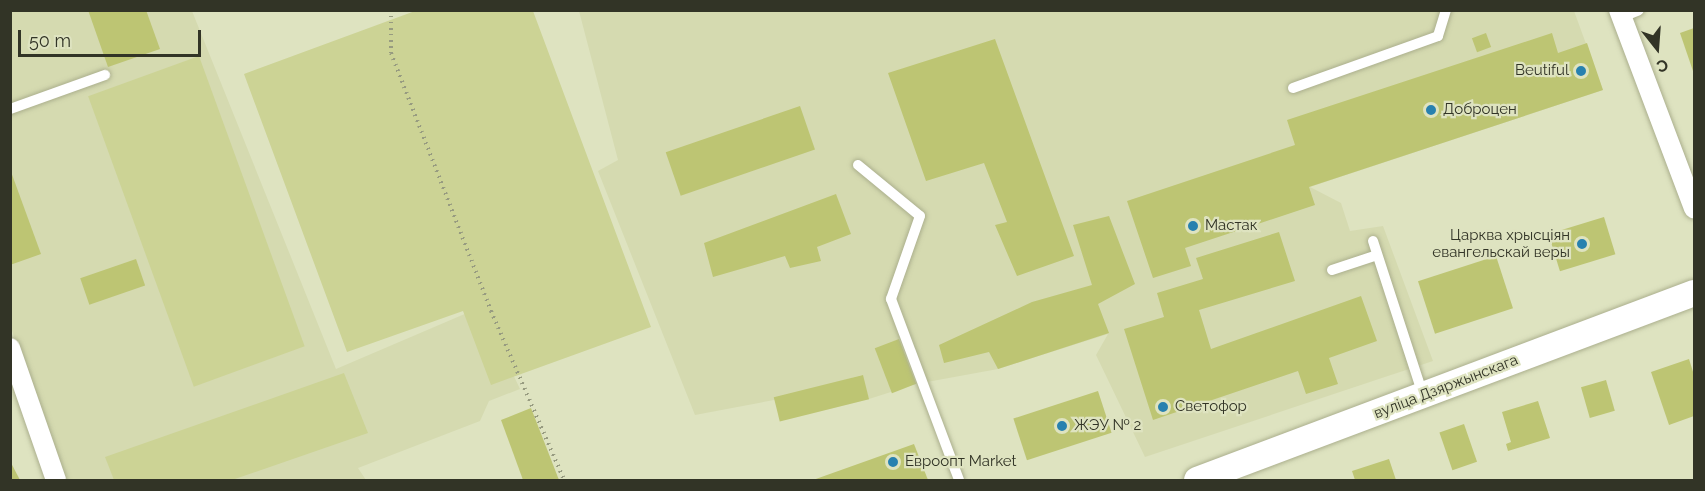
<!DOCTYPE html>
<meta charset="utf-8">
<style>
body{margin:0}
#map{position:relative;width:1705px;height:491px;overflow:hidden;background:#dee3c0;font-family:Raleway,sans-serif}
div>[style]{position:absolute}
.built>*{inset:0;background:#d5dab0}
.green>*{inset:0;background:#ccd395;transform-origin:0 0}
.building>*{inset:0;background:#bdc573;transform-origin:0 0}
.path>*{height:4px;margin-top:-2px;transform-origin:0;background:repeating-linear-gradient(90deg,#979b80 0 1.5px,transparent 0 6px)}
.roads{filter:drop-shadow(0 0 2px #abaf8d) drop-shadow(0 0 2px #abaf8d)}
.service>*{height:10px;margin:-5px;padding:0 5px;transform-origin:5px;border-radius:5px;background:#fff}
.minor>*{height:20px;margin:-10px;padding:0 10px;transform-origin:10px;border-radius:10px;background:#fff}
.tertiary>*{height:26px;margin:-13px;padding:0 13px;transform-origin:13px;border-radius:13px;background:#fff}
.dots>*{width:16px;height:16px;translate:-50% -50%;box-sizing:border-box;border:3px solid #dee3c0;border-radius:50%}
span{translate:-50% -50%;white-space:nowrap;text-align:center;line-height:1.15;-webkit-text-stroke:4.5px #dee3c0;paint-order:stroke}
.poi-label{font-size:15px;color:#323426}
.right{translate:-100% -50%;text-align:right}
.left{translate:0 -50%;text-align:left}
.street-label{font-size:15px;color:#323426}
.frame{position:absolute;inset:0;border:12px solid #323426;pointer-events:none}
.north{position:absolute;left:1627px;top:18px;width:60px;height:60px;-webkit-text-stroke:4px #dee3c0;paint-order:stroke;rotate:163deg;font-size:16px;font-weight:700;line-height:24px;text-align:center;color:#323426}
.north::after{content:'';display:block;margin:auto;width:21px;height:27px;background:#323426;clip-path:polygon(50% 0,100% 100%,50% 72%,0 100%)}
.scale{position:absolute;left:18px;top:30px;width:183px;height:27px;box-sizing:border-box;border:3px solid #323426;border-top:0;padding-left:8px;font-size:18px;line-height:21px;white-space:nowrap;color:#323426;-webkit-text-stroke:4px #dee3c0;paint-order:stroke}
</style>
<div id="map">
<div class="built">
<div style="clip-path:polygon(11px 11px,192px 11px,336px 369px,481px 307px,520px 389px,489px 401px,480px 421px,358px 468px,366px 480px,67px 480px,11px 328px)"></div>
<div style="clip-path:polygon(579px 11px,1574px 11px,1603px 90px,1310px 187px,1341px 203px,1350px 231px,1383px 226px,1433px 361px,1145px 457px,1096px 355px,1108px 334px,998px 369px,916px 384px,869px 399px,862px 375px,774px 400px,695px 415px,598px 171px,618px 160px)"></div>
</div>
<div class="green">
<div style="clip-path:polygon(415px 11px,533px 11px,651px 327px,491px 385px,463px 311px,347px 352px,244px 74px)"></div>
<div style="left:199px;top:56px;width:309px;height:118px;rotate:70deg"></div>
<div style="clip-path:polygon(344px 373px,368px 433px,232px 480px,114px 480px,105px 457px)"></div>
</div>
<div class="building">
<div style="clip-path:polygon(88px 10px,146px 10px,160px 49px,108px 67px)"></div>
<div style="clip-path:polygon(1694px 28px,1694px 74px,1680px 33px)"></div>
<div style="left:1486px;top:33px;width:15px;height:15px;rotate:70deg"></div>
<div style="clip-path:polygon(1552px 33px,1558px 53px,1587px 43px,1603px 90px,1309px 187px,1315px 205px,1185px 248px,1191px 266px,1153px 278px,1127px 201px,1295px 145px,1287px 120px)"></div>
<div style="clip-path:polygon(995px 39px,1074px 256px,1017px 276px,995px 225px,1007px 222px,984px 163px,926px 181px,888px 73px)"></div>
<div style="left:800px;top:106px;width:46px;height:142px;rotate:71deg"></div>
<div style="clip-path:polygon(10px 169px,41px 254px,10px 265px)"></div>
<div style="clip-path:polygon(836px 194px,851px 234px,817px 247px,821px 261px,790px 268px,785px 256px,713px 277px,704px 243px)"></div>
<div style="clip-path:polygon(1109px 216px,1135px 284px,1098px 304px,1109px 333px,998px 369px,989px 352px,944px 363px,939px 345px,1032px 302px,1092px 285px,1073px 225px)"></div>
<div style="left:1604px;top:217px;width:39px;height:58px;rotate:73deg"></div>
<div style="clip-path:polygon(1279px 232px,1295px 281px,1199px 310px,1211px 349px,1361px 296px,1377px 341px,1329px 358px,1338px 384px,1306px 394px,1298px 371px,1153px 420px,1124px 329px,1164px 317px,1157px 293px,1203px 279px,1196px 258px)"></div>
<div style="left:1496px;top:256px;width:55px;height:82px;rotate:72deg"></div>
<div style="left:136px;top:259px;width:28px;height:59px;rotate:71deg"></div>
<div style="left:899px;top:339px;width:48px;height:26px;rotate:69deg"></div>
<div style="clip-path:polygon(1689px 359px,1694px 375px,1694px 416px,1669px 425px,1651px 372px)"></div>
<div style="left:863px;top:375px;width:25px;height:92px;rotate:76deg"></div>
<div style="left:1606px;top:380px;width:32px;height:26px;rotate:74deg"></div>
<div style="left:1098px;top:391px;width:44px;height:89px;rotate:72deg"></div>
<div style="clip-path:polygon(1538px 401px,1550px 438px,1508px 451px,1506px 444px,1511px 442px,1502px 412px)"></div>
<div style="clip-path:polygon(531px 408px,559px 480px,523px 480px,501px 420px)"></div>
<div style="left:1464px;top:424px;width:40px;height:26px;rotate:71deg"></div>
<div style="clip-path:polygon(914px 444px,928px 480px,813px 480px)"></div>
<div style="clip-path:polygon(1389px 459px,1396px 480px,1355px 480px,1352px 471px)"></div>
<div style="clip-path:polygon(10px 461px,20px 480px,10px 480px)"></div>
</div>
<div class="path">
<div style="left:391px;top:10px;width:43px;rotate:90deg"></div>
<div style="left:391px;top:53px;width:277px;rotate:68.8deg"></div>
<div style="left:491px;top:311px;width:184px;rotate:66.6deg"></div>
</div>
<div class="roads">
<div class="service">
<div style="left:1622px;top:17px;width:18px;rotate:-22deg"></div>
<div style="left:1293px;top:88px;width:154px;rotate:-19.7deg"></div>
<div style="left:1438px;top:36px;width:27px;rotate:-73deg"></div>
<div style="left:10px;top:109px;width:101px;rotate:-19.7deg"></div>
<div style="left:858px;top:165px;width:80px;rotate:39.4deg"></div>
<div style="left:920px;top:216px;width:88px;rotate:109.3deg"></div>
<div style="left:891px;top:299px;width:193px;rotate:69.4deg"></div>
<div style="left:1373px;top:241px;width:162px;rotate:72deg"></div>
<div style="left:1332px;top:270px;width:47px;rotate:-18.4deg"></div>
</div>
<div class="minor">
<div style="left:1619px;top:10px;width:212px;rotate:69.3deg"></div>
<div style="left:10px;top:348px;width:140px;rotate:70.8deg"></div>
</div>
<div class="tertiary">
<div style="left:1197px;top:480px;width:531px;rotate:-20.62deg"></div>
</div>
</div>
<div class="dots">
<div style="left:1581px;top:71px;background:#2881af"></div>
<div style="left:1431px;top:110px;background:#2881af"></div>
<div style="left:1193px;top:226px;background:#2881af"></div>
<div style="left:1582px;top:244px;background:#2881af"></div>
<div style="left:1163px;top:407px;background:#2881af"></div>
<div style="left:1062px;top:426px;background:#2881af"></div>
<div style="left:893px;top:462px;background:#2881af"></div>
</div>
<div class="poi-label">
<span class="right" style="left:1569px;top:71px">Beutiful</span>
<span class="left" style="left:1443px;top:110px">Доброцен</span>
<span class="left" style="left:1205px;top:226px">Мастак</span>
<span class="right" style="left:1570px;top:244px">Царква хрысціян<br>евангельскай веры</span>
<span class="left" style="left:1175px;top:407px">Светофор</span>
<span class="left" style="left:1074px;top:426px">ЖЭУ № 2</span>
<span class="left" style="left:905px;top:462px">Евроопт Market</span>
</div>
<div class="street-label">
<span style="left:1446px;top:387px;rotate:-21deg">вуліца Дзяржынскага</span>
</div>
<div class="frame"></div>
<div class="north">С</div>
<div class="scale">50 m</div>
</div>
